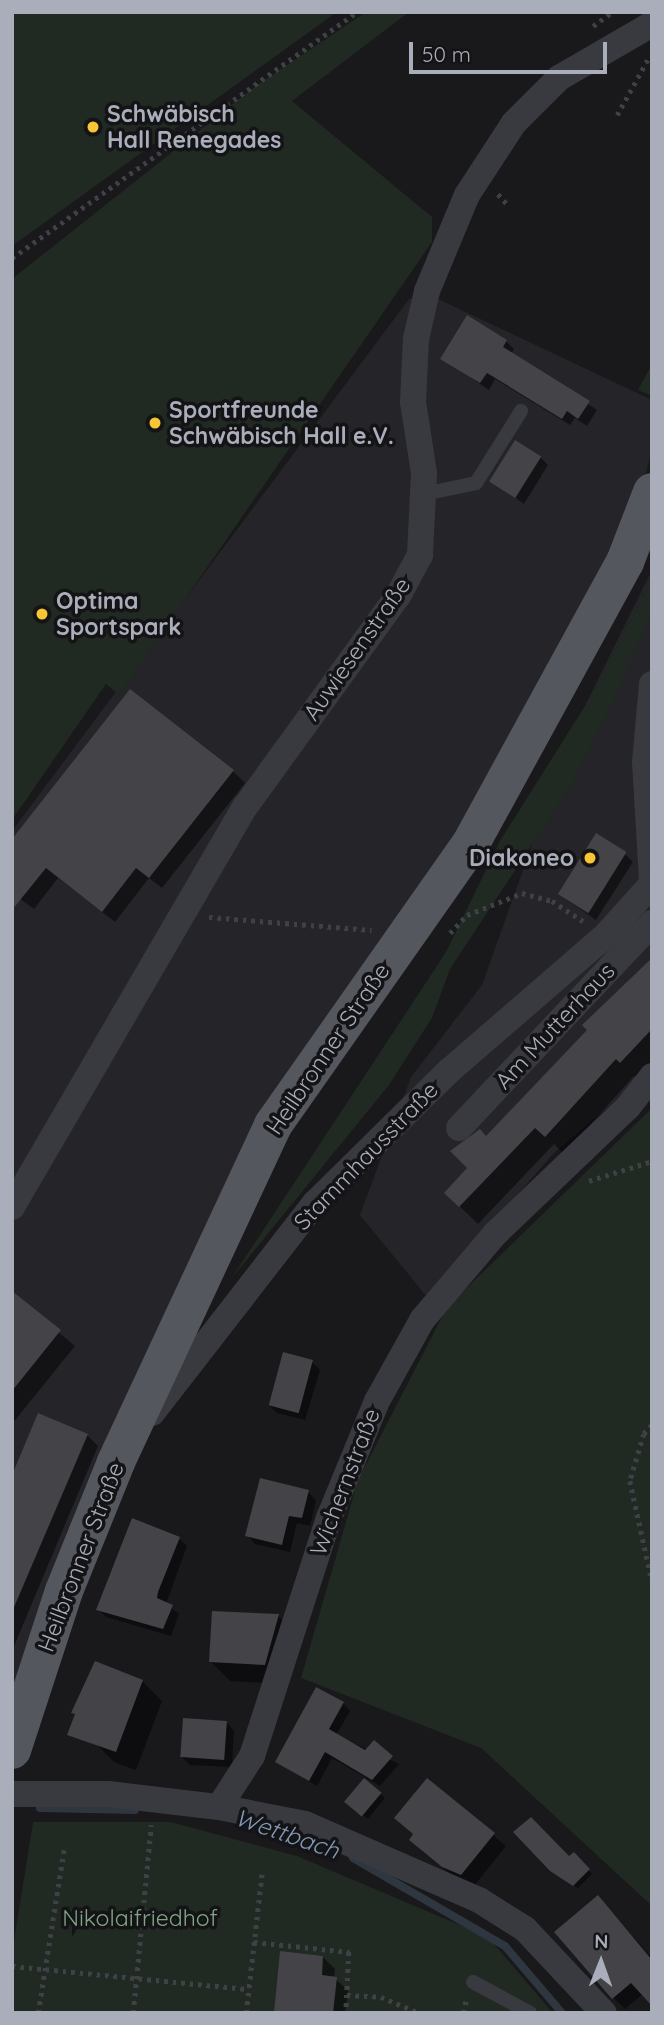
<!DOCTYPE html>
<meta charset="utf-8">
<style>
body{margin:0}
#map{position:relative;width:664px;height:2025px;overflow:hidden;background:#19181b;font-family:Quicksand,sans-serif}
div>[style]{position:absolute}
.built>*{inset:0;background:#252428}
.green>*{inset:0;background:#202922}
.shadow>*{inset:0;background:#0007}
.stream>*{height:8px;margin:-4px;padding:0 4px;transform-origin:4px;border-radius:4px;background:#2e3640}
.building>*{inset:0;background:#434348;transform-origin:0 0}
.path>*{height:4.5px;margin-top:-2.25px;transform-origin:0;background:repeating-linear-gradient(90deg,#3f4147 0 3.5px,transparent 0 8.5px)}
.service>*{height:14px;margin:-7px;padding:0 7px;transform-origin:7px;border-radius:7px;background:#393a40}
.minor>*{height:26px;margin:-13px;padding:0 13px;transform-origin:13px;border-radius:13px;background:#393a40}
.primary>*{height:38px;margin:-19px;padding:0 19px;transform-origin:19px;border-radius:19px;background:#55575f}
.dots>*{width:19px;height:19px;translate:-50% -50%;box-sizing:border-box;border:4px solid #141316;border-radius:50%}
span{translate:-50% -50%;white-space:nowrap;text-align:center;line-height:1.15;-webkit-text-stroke:7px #141316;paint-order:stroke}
.poi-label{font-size:23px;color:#aaaebb;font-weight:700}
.left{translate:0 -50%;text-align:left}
.right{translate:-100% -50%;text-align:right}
.street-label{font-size:23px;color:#aaaebb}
.park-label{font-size:23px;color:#81a686}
.water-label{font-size:24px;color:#8199b6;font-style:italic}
.frame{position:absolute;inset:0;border:14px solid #aaaebb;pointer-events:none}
.north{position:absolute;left:566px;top:1927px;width:70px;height:70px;-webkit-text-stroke:5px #141316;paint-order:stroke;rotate:1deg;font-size:19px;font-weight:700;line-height:28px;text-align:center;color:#aaaebb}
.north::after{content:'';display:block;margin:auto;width:24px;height:32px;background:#aaaebb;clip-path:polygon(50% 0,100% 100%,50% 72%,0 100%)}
.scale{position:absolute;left:409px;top:42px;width:198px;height:32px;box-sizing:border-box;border:4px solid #aaaebb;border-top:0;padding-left:9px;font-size:21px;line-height:24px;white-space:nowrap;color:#aaaebb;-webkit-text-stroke:5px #141316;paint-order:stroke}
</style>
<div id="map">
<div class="built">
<div style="clip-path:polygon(409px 299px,438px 299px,652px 400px,652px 448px,625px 562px,273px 1125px,12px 1742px,12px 831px)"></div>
<div style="clip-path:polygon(652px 570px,652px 1070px,555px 1152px,427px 1297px,360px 1215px,411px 1077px,482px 985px,573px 730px)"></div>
</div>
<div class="green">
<div style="clip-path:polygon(12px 12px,337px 12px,12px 246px)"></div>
<div style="clip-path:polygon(366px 12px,409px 12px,292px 101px,432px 217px,432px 242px,119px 695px,106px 684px,12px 820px,12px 279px,253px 88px)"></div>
<div style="clip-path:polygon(652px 364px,652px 396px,638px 390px)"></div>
<div style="clip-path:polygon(652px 580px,652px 612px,609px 712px,572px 784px,450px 969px,432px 1018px,389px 1085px,231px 1279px,446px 952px,500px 841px,595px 690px)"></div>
<div style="clip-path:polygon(652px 1108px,652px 1906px,481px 1748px,301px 1678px,358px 1480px,447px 1307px)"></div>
<div style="clip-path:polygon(33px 1822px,171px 1822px,297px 1856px,488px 1937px,553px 2013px,12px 2013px,12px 1953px)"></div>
</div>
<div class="shadow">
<div style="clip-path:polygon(506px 341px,514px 349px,511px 354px,597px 410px,587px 426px,575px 418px,570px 425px,495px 379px,489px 390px,442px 358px)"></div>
<div style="clip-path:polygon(540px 457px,548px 465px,524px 504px,491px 480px)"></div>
<div style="clip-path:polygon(233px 771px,245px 783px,162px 888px,149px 878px,115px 922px,58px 878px,34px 909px,12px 893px,12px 842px)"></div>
<div style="clip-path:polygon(625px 854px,633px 862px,596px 920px,559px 894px)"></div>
<div style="clip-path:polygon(652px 960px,652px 1066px,639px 1080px,634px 1076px,564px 1154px,554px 1144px,478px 1224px,446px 1193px,470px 1169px,486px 1138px,589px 1030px,585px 1025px)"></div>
<div style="clip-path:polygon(12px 1294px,75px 1346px,12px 1424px)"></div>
<div style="clip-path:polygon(312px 1362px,320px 1370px,305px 1420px,277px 1413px,269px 1405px)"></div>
<div style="clip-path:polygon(87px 1435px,98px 1446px,12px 1651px,12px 1480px)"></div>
<div style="clip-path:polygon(308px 1492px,316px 1500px,310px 1526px,297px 1523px,290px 1552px,255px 1544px,247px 1535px)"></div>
<div style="clip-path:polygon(179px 1539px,187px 1546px,166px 1604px,179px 1614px,171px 1636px,106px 1617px,98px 1609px)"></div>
<div style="clip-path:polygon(278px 1616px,298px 1635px,284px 1684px,230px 1681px,211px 1662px)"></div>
<div style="clip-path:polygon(142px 1681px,162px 1701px,136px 1770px,114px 1762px,95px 1743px)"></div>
<div style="clip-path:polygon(343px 1703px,350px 1711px,336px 1735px,399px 1764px,380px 1786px,332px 1758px,317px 1786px,277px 1762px)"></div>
<div style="clip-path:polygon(226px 1722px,234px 1731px,232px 1767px,190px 1765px,182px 1757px)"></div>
<div style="clip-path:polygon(364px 1780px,385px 1798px,368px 1819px,350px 1805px)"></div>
<div style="clip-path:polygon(427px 1780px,506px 1846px,474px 1886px,456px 1878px,423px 1852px,411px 1840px,414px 1835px,396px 1818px)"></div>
<div style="clip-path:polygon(574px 1855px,592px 1874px,578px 1888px,556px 1874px)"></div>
<div style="clip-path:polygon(609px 1909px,652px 1958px,652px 2003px,643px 1994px,625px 2009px,614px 1998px)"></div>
<div style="clip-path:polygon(323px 1957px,335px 1969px,334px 1978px,348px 1990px,345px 2013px,276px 2013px)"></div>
</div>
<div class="stream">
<div style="left:40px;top:1808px;width:95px;rotate:1.2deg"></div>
<div style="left:353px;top:1858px;width:176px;rotate:30.1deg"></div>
<div style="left:505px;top:1946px;width:88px;rotate:49.6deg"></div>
</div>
<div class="building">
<div style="clip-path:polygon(467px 315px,507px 340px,503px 347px,590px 401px,578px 419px,567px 411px,562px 419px,487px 373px,480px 383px,440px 359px)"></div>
<div style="left:515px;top:440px;width:31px;height:49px;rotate:32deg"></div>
<div style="clip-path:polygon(130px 689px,234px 770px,149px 878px,136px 868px,102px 912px,46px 868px,12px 910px,12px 839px)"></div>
<div style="left:596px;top:833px;width:36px;height:72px;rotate:32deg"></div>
<div style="clip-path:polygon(652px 958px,652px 1029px,620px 1063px,616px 1059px,545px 1137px,535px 1128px,459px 1207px,444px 1193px,467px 1168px,450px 1151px,480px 1129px,486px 1136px,587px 1030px,582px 1025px)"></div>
<div style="clip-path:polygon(12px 1291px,61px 1330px,12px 1391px)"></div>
<div style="left:283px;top:1352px;width:31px;height:55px;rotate:15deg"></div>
<div style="clip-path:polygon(38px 1413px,88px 1434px,12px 1612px,12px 1475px)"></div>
<div style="clip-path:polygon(260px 1478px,309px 1490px,302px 1518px,289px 1516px,282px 1545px,245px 1536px)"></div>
<div style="clip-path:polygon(132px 1518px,180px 1537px,158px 1592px,157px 1598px,173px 1605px,163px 1629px,96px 1610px)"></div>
<div style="clip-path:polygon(212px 1611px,279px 1614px,265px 1665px,209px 1662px)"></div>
<div style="clip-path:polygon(95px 1661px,143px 1680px,116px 1752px,67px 1735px,75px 1714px,71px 1713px)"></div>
<div style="clip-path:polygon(316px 1687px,344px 1702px,329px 1729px,365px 1750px,374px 1740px,393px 1756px,372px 1780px,325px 1752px,309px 1781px,275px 1762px)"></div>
<div style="left:183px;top:1718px;width:44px;height:39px;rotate:4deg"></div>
<div style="left:364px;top:1778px;width:23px;height:31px;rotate:40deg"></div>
<div style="clip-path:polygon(427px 1778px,495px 1833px,461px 1875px,442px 1867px,409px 1840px,413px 1834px,394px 1818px)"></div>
<div style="clip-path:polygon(531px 1817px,569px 1856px,574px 1852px,590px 1869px,573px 1886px,550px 1871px,513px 1832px)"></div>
<div style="clip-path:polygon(598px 1895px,652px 1960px,652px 2006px,631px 1983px,612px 1999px,554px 1932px)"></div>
<div style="clip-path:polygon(280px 1951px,323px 1956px,322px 1975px,337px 1977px,333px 2013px,274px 2013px)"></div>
</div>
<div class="path">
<div style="left:593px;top:26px;width:24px;rotate:-36deg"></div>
<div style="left:617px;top:115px;width:66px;rotate:-61.1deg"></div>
<div style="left:498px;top:194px;width:13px;rotate:48deg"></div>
<div style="left:12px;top:258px;width:424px;rotate:-35.5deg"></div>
<div style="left:209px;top:917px;width:163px;rotate:4.6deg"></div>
<div style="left:450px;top:933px;width:25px;rotate:-47deg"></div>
<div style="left:467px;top:915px;width:59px;rotate:-21.8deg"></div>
<div style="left:522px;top:893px;width:31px;rotate:15deg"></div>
<div style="left:552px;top:901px;width:37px;rotate:33deg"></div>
<div style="left:589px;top:1181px;width:66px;rotate:-17.6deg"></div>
<div style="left:652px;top:1425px;width:12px;rotate:132deg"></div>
<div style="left:644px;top:1434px;width:49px;rotate:106.6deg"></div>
<div style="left:630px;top:1481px;width:102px;rotate:77.6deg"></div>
<div style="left:254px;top:1942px;width:96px;rotate:6deg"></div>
<div style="left:349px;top:1952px;width:61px;rotate:92.8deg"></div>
<div style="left:12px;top:1966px;width:236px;rotate:5.6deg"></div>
<div style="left:347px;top:1995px;width:34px;rotate:3deg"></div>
<div style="left:381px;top:1997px;width:41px;rotate:22.8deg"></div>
<div style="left:38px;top:2013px;width:167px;rotate:-81deg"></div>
<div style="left:133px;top:2013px;width:189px;rotate:-84.5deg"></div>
<div style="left:246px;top:2013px;width:141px;rotate:-83.5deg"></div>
<div style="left:463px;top:2013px;width:13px;rotate:-77deg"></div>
</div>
<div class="service">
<div style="left:424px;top:494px;width:53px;rotate:-11.9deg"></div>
<div style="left:476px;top:483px;width:85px;rotate:-58deg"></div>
<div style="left:473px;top:1982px;width:65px;rotate:28.5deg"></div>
</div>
<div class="minor">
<div style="left:652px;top:684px;width:78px;rotate:95.1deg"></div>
<div style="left:645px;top:762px;width:117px;rotate:86.6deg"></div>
<div style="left:459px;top:1128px;width:282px;rotate:-46.7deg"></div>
<div style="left:12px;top:1207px;width:463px;rotate:-59.8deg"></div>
<div style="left:245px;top:807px;width:261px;rotate:-54.1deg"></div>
<div style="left:398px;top:596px;width:47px;rotate:-61.8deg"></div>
<div style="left:420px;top:555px;width:82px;rotate:-87.2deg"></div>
<div style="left:424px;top:473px;width:72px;rotate:-98.8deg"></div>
<div style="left:413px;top:402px;width:63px;rotate:-87.3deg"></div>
<div style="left:416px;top:339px;width:49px;rotate:-77.1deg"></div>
<div style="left:427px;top:291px;width:104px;rotate:-67.4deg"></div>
<div style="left:467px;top:195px;width:86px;rotate:-56.9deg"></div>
<div style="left:514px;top:123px;width:64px;rotate:-45deg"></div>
<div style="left:559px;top:78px;width:108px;rotate:-30.1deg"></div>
<div style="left:152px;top:1413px;width:266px;rotate:-52.2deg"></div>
<div style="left:315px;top:1203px;width:188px;rotate:-44.6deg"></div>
<div style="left:449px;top:1071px;width:208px;rotate:-40.9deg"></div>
<div style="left:606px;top:935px;width:69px;rotate:-48deg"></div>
<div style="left:12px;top:1794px;width:96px"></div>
<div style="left:108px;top:1794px;width:112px;rotate:6.7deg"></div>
<div style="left:219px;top:1807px;width:88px;rotate:11.2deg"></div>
<div style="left:305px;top:1824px;width:190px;rotate:23.6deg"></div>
<div style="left:479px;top:1900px;width:54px;rotate:32.2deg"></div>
<div style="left:525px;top:1929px;width:115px;rotate:46.8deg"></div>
<div style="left:219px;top:1807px;width:61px;rotate:-57.1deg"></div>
<div style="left:252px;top:1756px;width:250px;rotate:-72.1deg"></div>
<div style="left:329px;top:1518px;width:126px;rotate:-67.7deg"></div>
<div style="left:377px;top:1401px;width:93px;rotate:-60.9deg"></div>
<div style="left:422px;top:1320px;width:113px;rotate:-49.7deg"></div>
<div style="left:495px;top:1234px;width:184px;rotate:-43.7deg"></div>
<div style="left:628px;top:1107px;width:39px;rotate:-52deg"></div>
</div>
<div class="primary">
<div style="left:12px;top:1750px;width:167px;rotate:-71.9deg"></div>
<div style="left:64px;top:1591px;width:139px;rotate:-68deg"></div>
<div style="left:116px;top:1462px;width:372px;rotate:-65deg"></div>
<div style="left:273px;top:1125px;width:342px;rotate:-54.9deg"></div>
<div style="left:470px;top:845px;width:323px;rotate:-61.3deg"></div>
<div style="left:625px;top:562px;width:75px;rotate:-68.9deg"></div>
</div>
<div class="dots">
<div style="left:93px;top:127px;background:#f7c634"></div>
<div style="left:155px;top:423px;background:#f7c634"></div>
<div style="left:42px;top:614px;background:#f7c634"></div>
<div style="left:590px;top:858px;background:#f7c634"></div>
</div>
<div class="poi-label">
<span class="left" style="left:107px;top:127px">Schwäbisch<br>Hall Renegades</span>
<span class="left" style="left:169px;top:423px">Sportfreunde<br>Schwäbisch Hall e.V.</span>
<span class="left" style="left:56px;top:614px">Optima<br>Sportspark</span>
<span class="right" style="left:574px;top:858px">Diakoneo</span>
</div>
<div class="street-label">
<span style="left:357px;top:649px;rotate:-55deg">Auwiesenstraße</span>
<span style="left:555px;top:1026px;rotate:-47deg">Am Mutterhaus</span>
<span style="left:328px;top:1049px;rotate:-56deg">Heilbronner Straße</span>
<span style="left:366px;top:1156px;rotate:-46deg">Stammhausstraße</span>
<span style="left:345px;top:1482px;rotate:-69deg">Wichernstraße</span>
<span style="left:81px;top:1557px;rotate:-69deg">Heilbronner Straße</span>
</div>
<div class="park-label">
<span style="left:140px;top:1918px">Nikolaifriedhof</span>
</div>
<div class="water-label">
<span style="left:287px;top:1834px;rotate:19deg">Wettbach</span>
</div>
<div class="frame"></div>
<div class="north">N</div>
<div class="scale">50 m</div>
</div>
